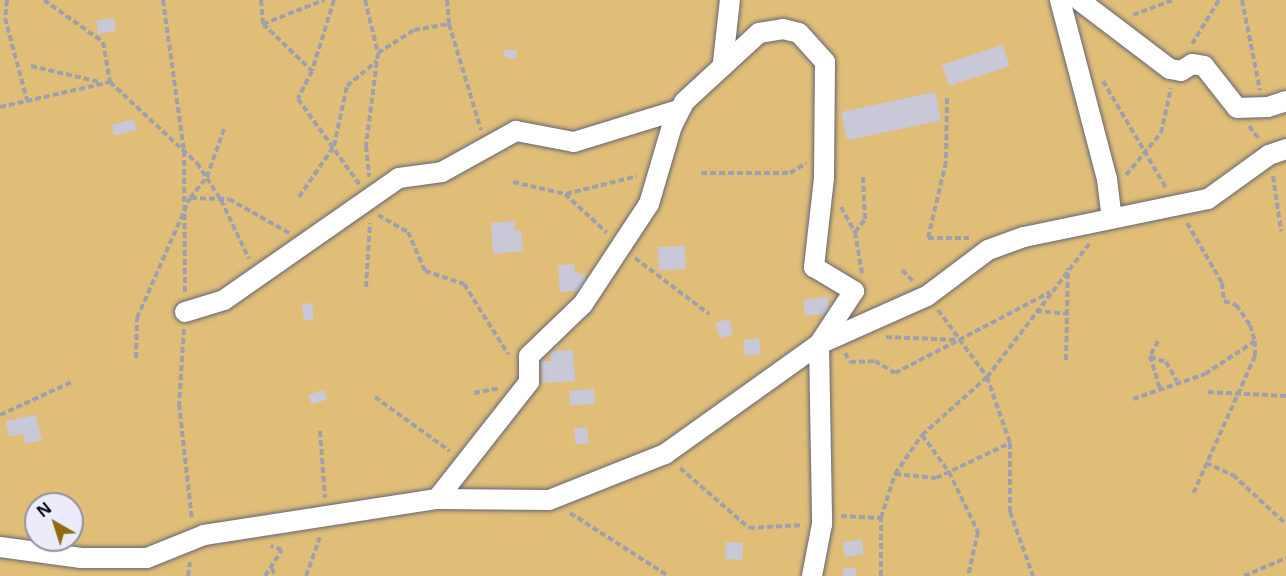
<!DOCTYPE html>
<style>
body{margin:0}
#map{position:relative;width:1286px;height:576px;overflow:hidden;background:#ecebfc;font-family:"Noto Sans",sans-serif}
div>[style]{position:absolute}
.green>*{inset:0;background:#e0be78}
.building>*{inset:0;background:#c8c8d8;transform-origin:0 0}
.path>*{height:4px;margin-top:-2px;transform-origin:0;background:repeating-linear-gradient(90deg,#a09fac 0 6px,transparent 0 9px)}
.roads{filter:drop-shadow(0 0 2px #646473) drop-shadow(0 0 2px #646473)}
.street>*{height:20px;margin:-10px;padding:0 10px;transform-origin:10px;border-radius:10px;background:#fff}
span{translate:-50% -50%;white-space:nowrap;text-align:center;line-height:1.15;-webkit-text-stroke:4.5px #ecebfc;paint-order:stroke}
.north{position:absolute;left:24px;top:492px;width:60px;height:60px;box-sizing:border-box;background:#ecebfc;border:2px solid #92929e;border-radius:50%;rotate:321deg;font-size:16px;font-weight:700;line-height:24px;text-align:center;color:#0c0c11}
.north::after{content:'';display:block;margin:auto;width:21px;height:27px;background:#8f6b10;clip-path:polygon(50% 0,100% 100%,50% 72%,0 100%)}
</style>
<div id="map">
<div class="green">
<div style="clip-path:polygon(evenodd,0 0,1286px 0,1286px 576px,0 576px,0 0,36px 504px,72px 504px,72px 540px,36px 540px,36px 504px)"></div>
</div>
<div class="building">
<div style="left:114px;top:18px;width:13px;height:18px;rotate:81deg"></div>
<div style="left:1003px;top:45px;width:22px;height:64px;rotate:72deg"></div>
<div style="clip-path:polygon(503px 50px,517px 50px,516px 59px,506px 58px)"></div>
<div style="left:935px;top:92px;width:29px;height:96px;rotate:78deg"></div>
<div style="left:134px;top:119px;width:11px;height:23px;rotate:75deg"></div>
<div style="clip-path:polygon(515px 221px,515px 231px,521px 230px,523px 251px,493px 254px,491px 223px)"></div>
<div style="left:685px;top:246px;width:23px;height:27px;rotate:88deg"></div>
<div style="clip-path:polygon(574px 264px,575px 272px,585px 275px,587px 290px,560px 292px,558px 265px)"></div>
<div style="left:828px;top:297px;width:16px;height:25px;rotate:83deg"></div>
<div style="left:312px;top:303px;width:16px;height:10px;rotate:83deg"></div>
<div style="left:729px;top:319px;width:16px;height:14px;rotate:75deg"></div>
<div style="left:759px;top:338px;width:16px;height:16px;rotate:83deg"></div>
<div style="clip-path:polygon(573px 350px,575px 381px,543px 383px,541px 361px,551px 361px,551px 351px)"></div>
<div style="left:594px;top:389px;width:15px;height:25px;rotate:86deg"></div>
<div style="left:324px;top:390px;width:10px;height:16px;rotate:73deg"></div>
<div style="clip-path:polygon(36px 415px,42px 440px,25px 444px,23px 434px,9px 437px,6px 421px)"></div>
<div style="left:587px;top:427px;width:16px;height:13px;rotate:83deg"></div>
<div style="left:861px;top:539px;width:15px;height:19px;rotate:79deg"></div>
<div style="left:726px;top:542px;width:17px;height:17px;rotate:3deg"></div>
<div style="left:843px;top:568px;width:13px;height:8px"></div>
</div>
<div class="path">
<div style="left:7px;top:0;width:18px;rotate:96deg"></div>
<div style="left:5px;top:18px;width:85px;rotate:75deg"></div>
<div style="left:44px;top:0;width:72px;rotate:35.4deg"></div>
<div style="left:103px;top:42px;width:41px;rotate:80.1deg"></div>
<div style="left:110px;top:82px;width:119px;rotate:43deg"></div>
<div style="left:197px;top:163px;width:44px;rotate:57deg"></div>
<div style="left:221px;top:200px;width:65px;rotate:64.6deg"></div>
<div style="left:163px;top:0;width:152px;rotate:82.1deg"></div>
<div style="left:184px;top:151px;width:141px;rotate:89.6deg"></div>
<div style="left:261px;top:0;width:24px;rotate:85deg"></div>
<div style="left:263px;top:24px;width:68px;rotate:43.8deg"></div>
<div style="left:334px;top:0;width:74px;rotate:107.2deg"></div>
<div style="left:312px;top:71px;width:31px;rotate:117deg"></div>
<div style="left:298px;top:99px;width:105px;rotate:54.3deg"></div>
<div style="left:365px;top:0;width:55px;rotate:76.2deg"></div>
<div style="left:378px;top:53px;width:94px;rotate:97.4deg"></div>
<div style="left:366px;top:146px;width:31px;rotate:84deg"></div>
<div style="left:447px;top:0;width:24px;rotate:85deg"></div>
<div style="left:449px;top:24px;width:111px;rotate:73.2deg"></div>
<div style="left:1242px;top:0;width:92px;rotate:78.7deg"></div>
<div style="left:1133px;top:15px;width:43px;rotate:-20.6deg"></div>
<div style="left:263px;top:24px;width:66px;rotate:-21.5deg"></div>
<div style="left:1192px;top:44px;width:52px;rotate:-58.5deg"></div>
<div style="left:378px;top:53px;width:43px;rotate:-32.6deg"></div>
<div style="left:414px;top:30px;width:36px;rotate:-10deg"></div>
<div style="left:31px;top:66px;width:71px;rotate:13.1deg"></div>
<div style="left:1103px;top:81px;width:124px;rotate:59.5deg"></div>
<div style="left:947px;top:98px;width:64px;rotate:90.9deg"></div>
<div style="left:946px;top:162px;width:78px;rotate:103.3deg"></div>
<div style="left:928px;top:238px;width:41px"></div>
<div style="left:0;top:107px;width:113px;rotate:-12.8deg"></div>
<div style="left:1249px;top:126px;width:16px;rotate:52deg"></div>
<div style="left:701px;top:173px;width:89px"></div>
<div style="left:790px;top:173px;width:19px;rotate:-32deg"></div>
<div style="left:1126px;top:175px;width:55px;rotate:-50.2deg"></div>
<div style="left:1161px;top:133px;width:46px;rotate:-77.5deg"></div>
<div style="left:1273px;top:176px;width:56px;rotate:81.7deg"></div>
<div style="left:513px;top:182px;width:53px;rotate:13deg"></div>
<div style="left:565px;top:194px;width:57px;rotate:42.9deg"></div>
<div style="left:566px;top:194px;width:73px;rotate:-14.2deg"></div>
<div style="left:299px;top:197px;width:62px;rotate:-55.5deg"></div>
<div style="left:334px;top:146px;width:61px;rotate:-77.8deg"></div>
<div style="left:347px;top:86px;width:39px;rotate:-40deg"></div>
<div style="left:191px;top:198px;width:38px;rotate:2deg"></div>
<div style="left:229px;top:199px;width:69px;rotate:29.5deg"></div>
<div style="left:841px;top:207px;width:29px;rotate:61deg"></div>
<div style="left:855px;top:232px;width:42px;rotate:80.3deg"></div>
<div style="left:378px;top:215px;width:34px;rotate:30deg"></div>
<div style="left:408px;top:232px;width:43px;rotate:66.4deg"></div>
<div style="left:425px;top:271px;width:41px;rotate:18.4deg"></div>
<div style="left:464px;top:284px;width:83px;rotate:57.8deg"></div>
<div style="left:1187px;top:223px;width:69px;rotate:59.7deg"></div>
<div style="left:1222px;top:283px;width:18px;rotate:84deg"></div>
<div style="left:1224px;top:301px;width:13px;rotate:18deg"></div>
<div style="left:1236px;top:305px;width:24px;rotate:55deg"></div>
<div style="left:1250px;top:325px;width:17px;rotate:73deg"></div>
<div style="left:855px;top:232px;width:16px;rotate:-52deg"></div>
<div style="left:865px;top:219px;width:43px;rotate:-92.7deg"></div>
<div style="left:635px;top:258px;width:93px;rotate:37.1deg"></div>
<div style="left:902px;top:270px;width:16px;rotate:45deg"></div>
<div style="left:366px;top:287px;width:64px;rotate:-86.4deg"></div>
<div style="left:938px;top:310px;width:83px;rotate:53.8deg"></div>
<div style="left:987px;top:377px;width:70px;rotate:70.8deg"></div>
<div style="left:1010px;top:443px;width:69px;rotate:90deg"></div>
<div style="left:1010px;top:512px;width:68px;rotate:70.2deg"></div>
<div style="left:1036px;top:311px;width:32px;rotate:5deg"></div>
<div style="left:184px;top:329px;width:75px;rotate:93.8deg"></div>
<div style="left:179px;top:404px;width:116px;rotate:83.6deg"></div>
<div style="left:886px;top:337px;width:73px;rotate:2.4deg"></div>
<div style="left:959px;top:340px;width:103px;rotate:-27.8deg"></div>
<div style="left:1158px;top:341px;width:17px;rotate:118deg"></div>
<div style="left:1150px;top:356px;width:34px;rotate:73deg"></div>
<div style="left:845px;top:353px;width:10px;rotate:61deg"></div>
<div style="left:850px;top:362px;width:25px;rotate:-2deg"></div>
<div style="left:875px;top:361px;width:23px;rotate:31deg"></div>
<div style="left:895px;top:373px;width:72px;rotate:-27.3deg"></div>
<div style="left:1150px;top:357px;width:17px;rotate:17deg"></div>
<div style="left:1166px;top:362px;width:22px;rotate:60deg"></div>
<div style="left:136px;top:358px;width:40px;rotate:-88.6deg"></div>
<div style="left:137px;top:318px;width:131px;rotate:-66.2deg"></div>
<div style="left:190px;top:198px;width:27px;rotate:-51deg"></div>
<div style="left:207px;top:177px;width:51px;rotate:-70.5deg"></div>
<div style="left:1066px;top:360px;width:92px;rotate:-88.8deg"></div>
<div style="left:1208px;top:392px;width:78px;rotate:2.9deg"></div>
<div style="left:474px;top:393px;width:25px;rotate:-11deg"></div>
<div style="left:375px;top:397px;width:92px;rotate:35.8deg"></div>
<div style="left:1133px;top:399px;width:76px;rotate:-19.1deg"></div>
<div style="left:1205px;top:374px;width:60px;rotate:-33.4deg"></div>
<div style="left:1255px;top:341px;width:15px;rotate:90deg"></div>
<div style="left:1255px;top:356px;width:151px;rotate:114.2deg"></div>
<div style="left:0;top:415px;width:81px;rotate:-24.7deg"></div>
<div style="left:320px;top:431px;width:67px;rotate:85.7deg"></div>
<div style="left:922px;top:435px;width:46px;rotate:53.9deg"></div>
<div style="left:949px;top:472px;width:67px;rotate:64.2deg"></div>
<div style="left:978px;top:532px;width:45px;rotate:102.8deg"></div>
<div style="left:1206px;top:463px;width:30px;rotate:24deg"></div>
<div style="left:1233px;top:475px;width:72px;rotate:42.8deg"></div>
<div style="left:680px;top:468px;width:91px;rotate:41deg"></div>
<div style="left:749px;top:528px;width:54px;rotate:-3.2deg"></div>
<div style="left:895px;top:474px;width:41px;rotate:5.6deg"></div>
<div style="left:936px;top:478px;width:82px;rotate:-25.3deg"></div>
<div style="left:570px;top:513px;width:117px;rotate:32.7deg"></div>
<div style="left:841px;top:516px;width:40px;rotate:2.9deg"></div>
<div style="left:272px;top:568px;width:9px;rotate:69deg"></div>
<div style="left:188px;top:576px;width:14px;rotate:-82deg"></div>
<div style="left:265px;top:576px;width:31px;rotate:-57deg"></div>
<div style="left:282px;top:550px;width:12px;rotate:-160deg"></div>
<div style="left:306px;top:576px;width:41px;rotate:-70.3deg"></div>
<div style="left:881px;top:576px;width:58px;rotate:-90deg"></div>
<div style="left:881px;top:518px;width:46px;rotate:-72.3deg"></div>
<div style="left:895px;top:474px;width:47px;rotate:-55.3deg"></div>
<div style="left:922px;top:435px;width:87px;rotate:-41.7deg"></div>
<div style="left:987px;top:377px;width:168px;rotate:-52.5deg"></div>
<div style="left:1244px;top:576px;width:46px;rotate:-23.2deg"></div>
</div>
<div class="roads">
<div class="street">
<div style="left:1060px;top:0;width:185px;rotate:75.3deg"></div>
<div style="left:1107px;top:179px;width:39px;rotate:83deg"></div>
<div style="left:1079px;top:0;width:114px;rotate:37.2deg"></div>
<div style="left:1170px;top:69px;width:11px;rotate:10deg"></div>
<div style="left:1181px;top:71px;width:13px;rotate:-32deg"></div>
<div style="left:1192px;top:64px;width:12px;rotate:9deg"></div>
<div style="left:1204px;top:66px;width:53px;rotate:51.8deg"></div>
<div style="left:1237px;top:108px;width:31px;rotate:-2deg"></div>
<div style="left:1268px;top:107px;width:19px;rotate:-18deg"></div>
<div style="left:723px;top:62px;width:62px;rotate:-83.6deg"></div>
<div style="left:185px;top:312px;width:41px;rotate:-17.1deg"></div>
<div style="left:224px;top:300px;width:213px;rotate:-34.9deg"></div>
<div style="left:399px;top:178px;width:43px;rotate:-7.9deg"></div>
<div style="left:442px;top:172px;width:85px;rotate:-29deg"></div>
<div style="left:516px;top:131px;width:59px;rotate:10.7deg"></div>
<div style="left:574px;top:142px;width:109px;rotate:-17.1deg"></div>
<div style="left:437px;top:499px;width:149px;rotate:-51.8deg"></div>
<div style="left:529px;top:382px;width:26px;rotate:-90deg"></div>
<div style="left:529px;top:356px;width:75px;rotate:-43.9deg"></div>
<div style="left:583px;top:304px;width:120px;rotate:-56.6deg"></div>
<div style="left:649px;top:204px;width:81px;rotate:-73.6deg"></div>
<div style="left:672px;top:126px;width:27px;rotate:-63deg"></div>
<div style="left:684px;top:102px;width:102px;rotate:-42.6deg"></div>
<div style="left:759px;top:33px;width:24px;rotate:-9deg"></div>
<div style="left:783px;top:29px;width:16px;rotate:14deg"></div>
<div style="left:799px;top:33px;width:39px;rotate:48deg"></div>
<div style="left:825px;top:62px;width:116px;rotate:90.5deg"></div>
<div style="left:824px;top:178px;width:90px;rotate:96.4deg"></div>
<div style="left:814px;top:267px;width:47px;rotate:31deg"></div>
<div style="left:854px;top:291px;width:64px;rotate:123.4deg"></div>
<div style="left:819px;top:344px;width:180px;rotate:89deg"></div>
<div style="left:822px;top:524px;width:53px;rotate:100.9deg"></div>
<div style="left:0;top:547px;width:82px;rotate:7.7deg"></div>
<div style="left:81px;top:558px;width:66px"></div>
<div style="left:147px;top:558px;width:61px;rotate:-22deg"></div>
<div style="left:204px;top:535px;width:236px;rotate:-8.8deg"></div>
<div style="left:437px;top:499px;width:112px;rotate:0.5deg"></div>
<div style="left:549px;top:500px;width:125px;rotate:-21.6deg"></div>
<div style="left:665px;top:454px;width:189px;rotate:-35.5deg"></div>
<div style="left:819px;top:344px;width:118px;rotate:-24deg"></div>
<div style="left:927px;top:296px;width:76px;rotate:-37deg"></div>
<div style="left:988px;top:250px;width:38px;rotate:-20deg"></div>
<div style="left:1024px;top:237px;width:188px;rotate:-11.7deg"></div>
<div style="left:1208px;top:199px;width:75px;rotate:-35.8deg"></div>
<div style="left:1269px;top:155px;width:18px;rotate:-19deg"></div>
</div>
</div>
<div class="north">N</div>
</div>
